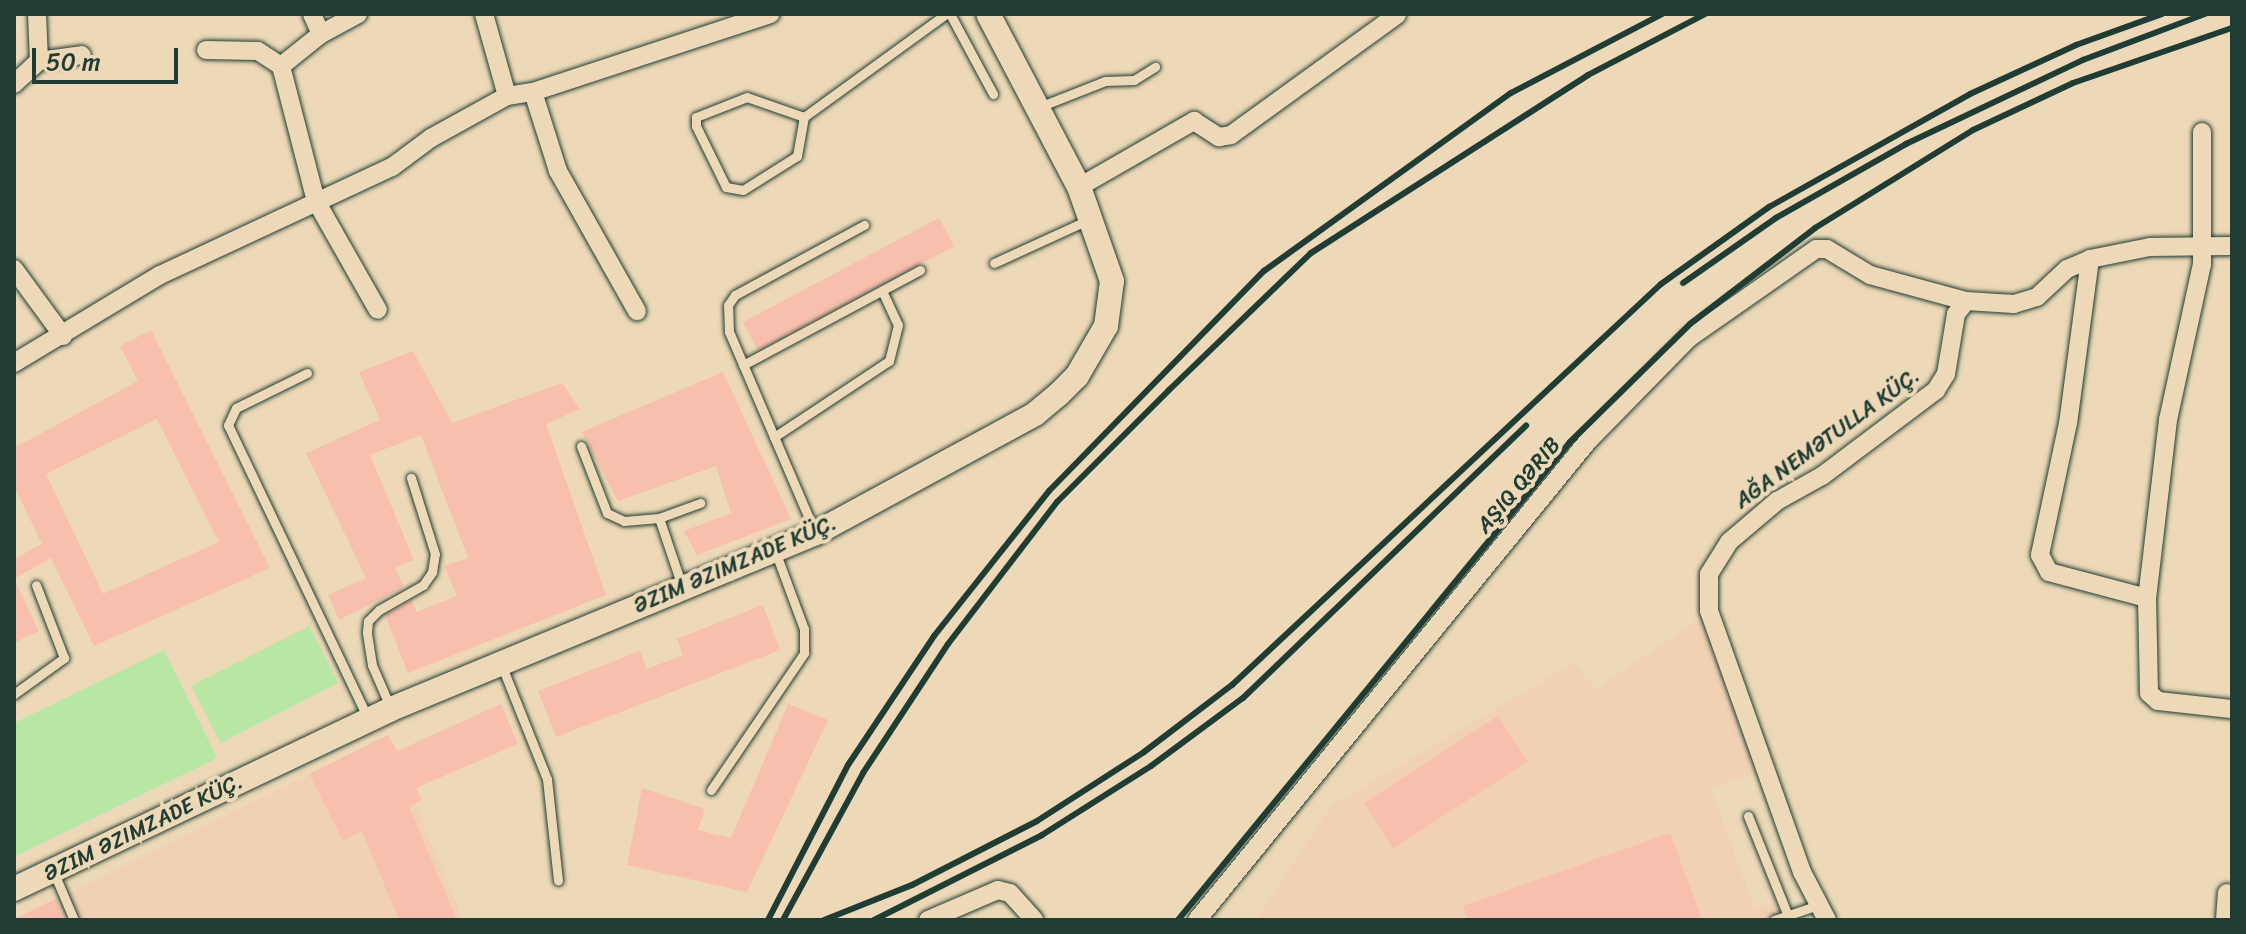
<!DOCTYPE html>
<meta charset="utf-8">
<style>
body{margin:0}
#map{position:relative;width:2246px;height:934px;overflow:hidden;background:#edd9b7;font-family:Sriracha,sans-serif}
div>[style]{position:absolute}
.built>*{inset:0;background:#f0d1b4}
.green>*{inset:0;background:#b8e6a4;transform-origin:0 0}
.building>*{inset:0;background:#f7bfac;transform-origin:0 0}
.roads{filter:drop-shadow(0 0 2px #1f3d34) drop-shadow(0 0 2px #1f3d34)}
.service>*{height:9px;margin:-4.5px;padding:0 4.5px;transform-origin:4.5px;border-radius:4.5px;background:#edd9b7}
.minor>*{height:18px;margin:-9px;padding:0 9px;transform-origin:9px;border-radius:9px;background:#edd9b7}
.tertiary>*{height:24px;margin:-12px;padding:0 12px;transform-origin:12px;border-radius:12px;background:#edd9b7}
.rail>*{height:6px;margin:-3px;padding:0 3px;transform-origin:3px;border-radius:3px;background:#1f3d34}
span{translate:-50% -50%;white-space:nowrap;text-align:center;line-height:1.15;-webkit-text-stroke:8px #edd9b7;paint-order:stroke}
.street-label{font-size:22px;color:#1f3d34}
.frame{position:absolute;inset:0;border:16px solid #1f3d34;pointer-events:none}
.scale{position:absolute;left:32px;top:48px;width:146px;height:36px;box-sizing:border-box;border:4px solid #1f3d34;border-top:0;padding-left:10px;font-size:24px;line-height:28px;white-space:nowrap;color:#1f3d34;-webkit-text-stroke:6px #edd9b7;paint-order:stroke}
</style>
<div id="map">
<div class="built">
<div style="clip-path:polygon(1704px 617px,1760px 770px,1711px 790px,1755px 909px,1774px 903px,1781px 920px,1256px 920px,1331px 806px,1573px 663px,1596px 689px)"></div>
<div style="clip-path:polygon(309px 774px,343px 840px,415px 804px,463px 920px,14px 920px)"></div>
</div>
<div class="green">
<div style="left:309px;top:626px;width:64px;height:132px;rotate:63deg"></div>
<div style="clip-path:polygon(164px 650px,217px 758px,14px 857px,14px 723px)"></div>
</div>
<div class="building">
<div style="left:939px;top:218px;width:32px;height:222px;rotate:62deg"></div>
<div style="clip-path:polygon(evenodd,151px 330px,270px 568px,94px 646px,51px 558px,14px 579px,14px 559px,42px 544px,14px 486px,14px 448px,138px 381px,120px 346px,151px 330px,157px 419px,219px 542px,103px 594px,46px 474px,157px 419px)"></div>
<div style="clip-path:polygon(413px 351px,452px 423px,562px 383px,580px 409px,546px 424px,606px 595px,408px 673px,385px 615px,411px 600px,417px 612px,457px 596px,444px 566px,468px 558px,421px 435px,370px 455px,414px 560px,395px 568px,404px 587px,339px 620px,328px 595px,366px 578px,306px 453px,380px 420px,359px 372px)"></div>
<div style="clip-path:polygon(723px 372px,791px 519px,697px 555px,684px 531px,731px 513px,716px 466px,618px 501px,582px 432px)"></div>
<div style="clip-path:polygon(14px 579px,39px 631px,14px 643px)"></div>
<div style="clip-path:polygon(763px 605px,780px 650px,556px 737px,538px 691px,640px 651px,647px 669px,683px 655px,677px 639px)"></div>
<div style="clip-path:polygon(501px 704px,518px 744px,416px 788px,422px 800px,409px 807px,457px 920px,399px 920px,362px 831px,343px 841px,309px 774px,388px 735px,397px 751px)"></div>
<div style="clip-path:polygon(788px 704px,828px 720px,747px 892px,627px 865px,642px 788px,705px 809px,698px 830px,731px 838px)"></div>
<div style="left:1498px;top:716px;width:54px;height:160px;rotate:57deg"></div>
<div style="clip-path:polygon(1670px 833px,1702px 920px,1468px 920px,1463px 906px)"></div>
<div style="clip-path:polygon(55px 899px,64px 920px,14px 920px,14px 919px)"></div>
</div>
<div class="roads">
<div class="service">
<div style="left:950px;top:14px;width:91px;rotate:61.7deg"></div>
<div style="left:1039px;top:107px;width:71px;rotate:-21.5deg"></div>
<div style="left:1105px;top:81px;width:29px;rotate:-2deg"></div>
<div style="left:1134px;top:80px;width:25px;rotate:-32deg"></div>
<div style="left:804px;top:117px;width:60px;rotate:-160.7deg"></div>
<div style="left:747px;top:97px;width:55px;rotate:158.6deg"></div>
<div style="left:696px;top:117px;width:9px;rotate:90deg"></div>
<div style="left:696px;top:126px;width:68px;rotate:63.8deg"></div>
<div style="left:726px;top:187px;width:17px;rotate:10deg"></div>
<div style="left:743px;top:190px;width:64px;rotate:-32.2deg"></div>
<div style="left:797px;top:156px;width:40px;rotate:-80deg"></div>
<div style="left:804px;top:117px;width:175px;rotate:-36deg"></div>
<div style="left:994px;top:263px;width:103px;rotate:-24.6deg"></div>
<div style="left:743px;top:365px;width:201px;rotate:-28.2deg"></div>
<div style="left:307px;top:373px;width:79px;rotate:153.8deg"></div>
<div style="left:236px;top:408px;width:19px;rotate:115deg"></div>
<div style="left:228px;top:425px;width:326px;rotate:64.5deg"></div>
<div style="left:774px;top:437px;width:138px;rotate:-33.5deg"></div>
<div style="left:889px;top:361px;width:37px;rotate:-76deg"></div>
<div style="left:898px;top:325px;width:38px;rotate:-115deg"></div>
<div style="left:581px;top:446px;width:72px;rotate:68.8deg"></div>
<div style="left:607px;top:513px;width:19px;rotate:25deg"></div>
<div style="left:624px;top:521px;width:35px;rotate:-5deg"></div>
<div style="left:814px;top:530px;width:215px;rotate:-113.2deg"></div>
<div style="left:729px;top:332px;width:27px;rotate:-92deg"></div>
<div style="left:728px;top:305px;width:12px;rotate:-55deg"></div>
<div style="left:735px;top:295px;width:147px;rotate:-28.5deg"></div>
<div style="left:682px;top:586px;width:72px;rotate:-108.7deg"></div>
<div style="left:659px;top:518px;width:44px;rotate:-20.1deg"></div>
<div style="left:501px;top:664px;width:124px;rotate:68.2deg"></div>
<div style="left:547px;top:779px;width:102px;rotate:83.8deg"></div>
<div style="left:14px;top:694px;width:62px;rotate:-35.8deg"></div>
<div style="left:64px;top:658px;width:78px;rotate:-111deg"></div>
<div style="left:391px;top:709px;width:48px;rotate:-113.4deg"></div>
<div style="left:372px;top:665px;width:33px;rotate:-99deg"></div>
<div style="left:367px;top:632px;width:11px;rotate:-85deg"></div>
<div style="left:368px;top:621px;width:16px;rotate:-45deg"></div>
<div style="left:379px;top:610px;width:51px;rotate:-29.6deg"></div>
<div style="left:423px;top:585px;width:16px;rotate:-55deg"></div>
<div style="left:432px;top:572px;width:18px;rotate:-81deg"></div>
<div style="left:435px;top:554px;width:80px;rotate:-107.5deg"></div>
<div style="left:711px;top:790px;width:166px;rotate:-55.8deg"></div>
<div style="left:804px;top:653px;width:24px;rotate:-90deg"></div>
<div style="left:804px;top:629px;width:83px;rotate:-110.4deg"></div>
<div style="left:1748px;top:816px;width:108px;rotate:68.2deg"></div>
<div style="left:54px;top:873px;width:51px;rotate:66.9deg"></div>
<div style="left:1774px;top:920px;width:46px;rotate:-18.8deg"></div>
</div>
<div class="minor">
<div style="left:312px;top:14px;width:22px;rotate:66deg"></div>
<div style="left:358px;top:14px;width:42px;rotate:151.6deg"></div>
<div style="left:321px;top:34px;width:51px;rotate:141.3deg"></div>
<div style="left:281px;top:66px;width:139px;rotate:75.5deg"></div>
<div style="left:316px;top:201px;width:125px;rotate:60.4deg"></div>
<div style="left:484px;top:14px;width:85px;rotate:74.3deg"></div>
<div style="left:206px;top:50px;width:52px;rotate:1.1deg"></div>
<div style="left:258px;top:51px;width:27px;rotate:33deg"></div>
<div style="left:39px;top:61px;width:43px;rotate:-7.9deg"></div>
<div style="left:14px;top:84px;width:34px;rotate:-43deg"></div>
<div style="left:39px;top:61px;width:47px;rotate:-92.4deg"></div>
<div style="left:533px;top:92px;width:83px;rotate:72.4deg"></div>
<div style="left:558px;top:171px;width:161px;rotate:60.6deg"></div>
<div style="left:2202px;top:132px;width:132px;rotate:90deg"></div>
<div style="left:2202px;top:264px;width:160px;rotate:102.3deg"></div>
<div style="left:2168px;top:420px;width:179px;rotate:96.7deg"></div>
<div style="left:2147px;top:598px;width:95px;rotate:88.8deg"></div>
<div style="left:2149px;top:693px;width:12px;rotate:42deg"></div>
<div style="left:2158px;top:701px;width:74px;rotate:6.2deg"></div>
<div style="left:1079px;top:187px;width:133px;rotate:-29.9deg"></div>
<div style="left:1194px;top:121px;width:30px;rotate:33deg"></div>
<div style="left:1219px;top:137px;width:12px;rotate:-9deg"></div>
<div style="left:1231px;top:135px;width:205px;rotate:-35.9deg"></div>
<div style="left:2090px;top:259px;width:165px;rotate:97.6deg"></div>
<div style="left:2068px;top:423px;width:135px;rotate:102deg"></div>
<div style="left:2040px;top:555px;width:19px;rotate:62deg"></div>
<div style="left:2049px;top:572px;width:101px;rotate:14.9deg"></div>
<div style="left:14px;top:269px;width:83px;rotate:53.8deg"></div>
<div style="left:14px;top:363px;width:170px;rotate:-31.1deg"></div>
<div style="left:160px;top:275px;width:256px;rotate:-25deg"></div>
<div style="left:392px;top:167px;width:49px;rotate:-36.6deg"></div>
<div style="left:431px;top:138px;width:87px;rotate:-28.9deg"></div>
<div style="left:507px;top:96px;width:26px;rotate:-9deg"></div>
<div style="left:533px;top:92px;width:250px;rotate:-18.2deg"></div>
<div style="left:928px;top:920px;width:76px;rotate:-23.2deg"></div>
<div style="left:998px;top:890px;width:12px;rotate:14deg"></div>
<div style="left:1010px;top:893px;width:36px;rotate:48deg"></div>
<div style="left:1197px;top:920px;width:618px;rotate:-50.78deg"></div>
<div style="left:1588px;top:441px;width:144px;rotate:-45.6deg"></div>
<div style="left:1689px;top:338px;width:155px;rotate:-35deg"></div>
<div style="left:1816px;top:249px;width:11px"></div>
<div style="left:1827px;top:249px;width:50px;rotate:31.2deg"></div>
<div style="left:1870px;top:275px;width:99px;rotate:15.2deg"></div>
<div style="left:1966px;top:301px;width:48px;rotate:3.6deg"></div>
<div style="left:2014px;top:304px;width:24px;rotate:-17deg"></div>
<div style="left:2037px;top:297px;width:41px;rotate:-43deg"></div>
<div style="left:2067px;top:269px;width:25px;rotate:-23deg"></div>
<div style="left:2090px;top:259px;width:61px;rotate:-11.3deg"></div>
<div style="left:2150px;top:247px;width:82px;rotate:-0.7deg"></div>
<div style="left:1827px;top:920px;width:54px;rotate:-117.5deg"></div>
<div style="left:1802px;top:872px;width:277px;rotate:-109.6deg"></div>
<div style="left:1709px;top:611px;width:37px;rotate:-90deg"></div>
<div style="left:1709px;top:574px;width:39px;rotate:-58deg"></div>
<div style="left:1730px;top:541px;width:62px;rotate:-40.4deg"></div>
<div style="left:1777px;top:501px;width:51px;rotate:-29.1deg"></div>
<div style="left:1822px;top:476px;width:143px;rotate:-37deg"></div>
<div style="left:1936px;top:390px;width:19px;rotate:-58deg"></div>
<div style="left:1946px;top:374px;width:61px;rotate:-80.5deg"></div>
<div style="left:1956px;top:314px;width:16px;rotate:-52deg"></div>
<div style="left:2225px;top:920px;width:27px;rotate:-86deg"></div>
</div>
<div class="tertiary">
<div style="left:14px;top:889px;width:418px;rotate:-25.5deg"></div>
<div style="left:391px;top:709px;width:460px;rotate:-22.5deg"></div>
<div style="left:816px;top:533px;width:249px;rotate:-28.5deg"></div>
<div style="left:1035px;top:414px;width:31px;rotate:-40deg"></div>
<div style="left:1059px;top:394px;width:25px;rotate:-45deg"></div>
<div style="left:1077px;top:376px;width:58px;rotate:-59.9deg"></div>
<div style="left:1106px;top:326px;width:45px;rotate:-82.4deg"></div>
<div style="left:1112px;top:281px;width:100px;rotate:-109.3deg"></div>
<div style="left:1079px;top:187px;width:195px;rotate:-117.7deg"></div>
</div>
</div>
<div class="rail">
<div style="left:1683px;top:283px;width:113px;rotate:-35deg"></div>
<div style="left:1776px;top:218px;width:150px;rotate:-29.6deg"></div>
<div style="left:1906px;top:144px;width:196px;rotate:-25.4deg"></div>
<div style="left:2083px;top:60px;width:130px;rotate:-20.7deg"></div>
<div style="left:768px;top:920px;width:174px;rotate:-62.7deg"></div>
<div style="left:848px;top:765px;width:155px;rotate:-56.3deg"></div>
<div style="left:934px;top:636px;width:185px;rotate:-51.6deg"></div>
<div style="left:1049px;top:491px;width:308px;rotate:-45.7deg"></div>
<div style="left:1264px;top:271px;width:304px;rotate:-35.8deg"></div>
<div style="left:1511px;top:93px;width:170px;rotate:-27.6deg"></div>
<div style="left:783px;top:920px;width:167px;rotate:-61.4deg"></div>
<div style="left:863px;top:773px;width:154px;rotate:-56.6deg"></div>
<div style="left:948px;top:644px;width:179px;rotate:-52.5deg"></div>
<div style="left:1057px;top:502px;width:158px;rotate:-45deg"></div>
<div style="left:1169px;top:390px;width:197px;rotate:-44deg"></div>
<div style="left:1311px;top:253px;width:329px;rotate:-32.7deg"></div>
<div style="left:1588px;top:75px;width:132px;rotate:-27.5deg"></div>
<div style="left:824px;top:920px;width:95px;rotate:-21.7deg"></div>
<div style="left:912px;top:885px;width:140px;rotate:-27.1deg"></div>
<div style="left:1037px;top:821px;width:127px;rotate:-32.8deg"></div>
<div style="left:1144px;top:752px;width:111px;rotate:-37.3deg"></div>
<div style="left:1232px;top:685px;width:587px;rotate:-43.07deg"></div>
<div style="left:1661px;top:284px;width:133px;rotate:-35.5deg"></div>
<div style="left:1769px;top:207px;width:231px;rotate:-29.3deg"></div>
<div style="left:1970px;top:94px;width:117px;rotate:-24.8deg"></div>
<div style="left:2076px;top:45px;width:91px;rotate:-19.8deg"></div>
<div style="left:874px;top:920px;width:188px;rotate:-26.8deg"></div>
<div style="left:1042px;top:835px;width:129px;rotate:-32.3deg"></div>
<div style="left:1151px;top:766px;width:114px;rotate:-36.5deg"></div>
<div style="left:1243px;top:698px;width:393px;rotate:-43.9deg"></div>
<div style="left:1178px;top:920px;width:618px;rotate:-50.65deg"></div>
<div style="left:1570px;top:442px;width:168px;rotate:-44.5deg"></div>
<div style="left:1690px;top:324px;width:158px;rotate:-37.5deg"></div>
<div style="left:1815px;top:228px;width:186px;rotate:-31.8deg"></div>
<div style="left:1973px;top:130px;width:110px;rotate:-25.2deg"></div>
<div style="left:2073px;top:83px;width:168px;rotate:-19.1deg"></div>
</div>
<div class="street-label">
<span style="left:1827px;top:438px;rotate:-36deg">AĞA NEMƏTULLA KÜÇ.</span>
<span style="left:1518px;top:485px;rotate:-50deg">AŞIQ QƏRIB</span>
<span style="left:735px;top:564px;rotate:-23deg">ƏZIM ƏZIMZADE KÜÇ.</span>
<span style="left:143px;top:827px;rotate:-26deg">ƏZIM ƏZIMZADE KÜÇ.</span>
</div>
<div class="frame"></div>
<div class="scale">50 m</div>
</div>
